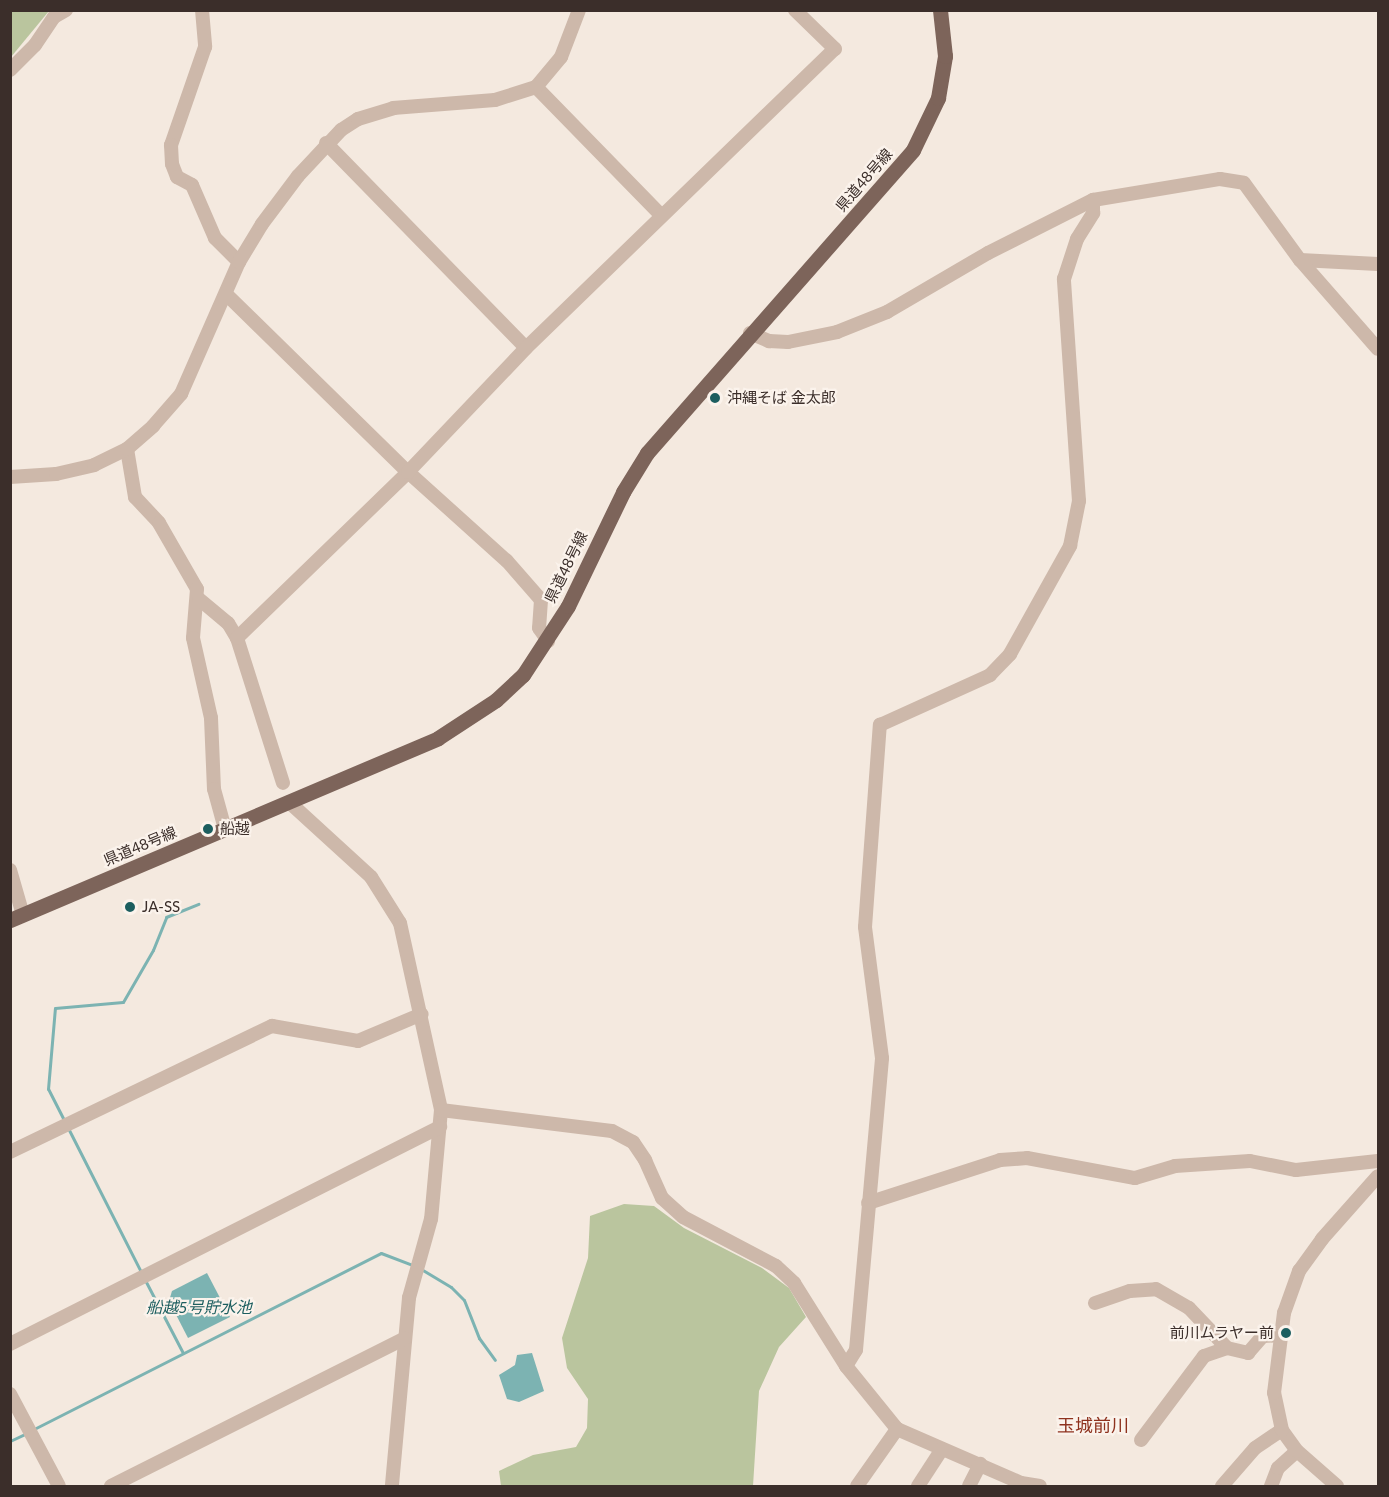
<!DOCTYPE html>
<meta charset="utf-8">
<style>
body{margin:0}
#map{position:relative;width:1389px;height:1497px;overflow:hidden;background:#f4e9df;font-family:Lato,"Noto Sans JP",sans-serif}
div>[style]{position:absolute}
.green>*{inset:0;background:#bac59e}
.water>*{inset:0;background:#7cb3b2}
.stream>*{height:3px;margin:-1.5px;padding:0 1.5px;transform-origin:1.5px;border-radius:1.5px;background:#7cb3b2}
.minor>*{height:14px;margin:-7px;padding:0 7px;transform-origin:7px;border-radius:7px;background:#cdb8aa}
.major>*{height:15px;margin:-7.5px;padding:0 7.5px;transform-origin:7.5px;border-radius:7.5px;background:#7d645a}
.dots>*{width:16px;height:16px;translate:-50% -50%;box-sizing:border-box;border:3px solid #fbf3ec;border-radius:50%}
span{translate:-50% -50%;white-space:nowrap;text-align:center;line-height:1.15;-webkit-text-stroke:4.5px #fbf3ec;paint-order:stroke}
.street-label{font-size:15px;color:#3b2e2a}
.poi-label{font-size:15px;color:#3b2e2a}
.left{translate:0 -50%;text-align:left}
.right{translate:-100% -50%;text-align:right}
.water-label{font-size:16px;color:#1c5e5f;font-style:italic}
.quarter-label{font-size:18px;color:#8e321e}
.frame{position:absolute;inset:0;border:12px solid #3b2e2a;pointer-events:none}
</style>
<div id="map">
<div class="green">
<div style="clip-path:polygon(11px 10px,49px 11px,11px 57px,10px 11px)"></div>
<div style="clip-path:polygon(624px 1204px,654px 1206px,684px 1228px,762px 1268px,789px 1288px,806px 1317px,779px 1347px,759px 1391px,753px 1486px,501px 1486px,499px 1471px,533px 1455px,576px 1447px,587px 1428px,588px 1399px,567px 1368px,562px 1338px,588px 1258px,590px 1216px)"></div>
</div>
<div class="water">
<div style="clip-path:polygon(207px 1273px,230px 1317px,188px 1338px,169px 1301px,172px 1291px)"></div>
<div style="clip-path:polygon(532px 1353px,544px 1391px,519px 1402px,507px 1399px,499px 1375px,515px 1365px,517px 1355px)"></div>
</div>
<div class="stream">
<div style="left:65px;top:1122px;width:37px;rotate:-117deg"></div>
<div style="left:48px;top:1089px;width:81px;rotate:-85.1deg"></div>
<div style="left:55px;top:1008px;width:68px;rotate:-5deg"></div>
<div style="left:123px;top:1002px;width:60px;rotate:-60deg"></div>
<div style="left:153px;top:950px;width:35px;rotate:-68deg"></div>
<div style="left:166px;top:917px;width:35px;rotate:-22deg"></div>
<div style="left:68px;top:1128px;width:161px;rotate:63.1deg"></div>
<div style="left:421px;top:1269px;width:35px;rotate:31deg"></div>
<div style="left:451px;top:1287px;width:18px;rotate:45deg"></div>
<div style="left:464px;top:1300px;width:41px;rotate:68.5deg"></div>
<div style="left:479px;top:1338px;width:27px;rotate:54deg"></div>
<div style="left:145px;top:1280px;width:82px;rotate:62.5deg"></div>
<div style="left:32px;top:1430px;width:391px;rotate:-26.9deg"></div>
<div style="left:381px;top:1253px;width:34px;rotate:21deg"></div>
<div style="left:10px;top:1441px;width:19px;rotate:-25deg"></div>
</div>
<div class="minor">
<div style="left:202px;top:10px;width:37px;rotate:85deg"></div>
<div style="left:205px;top:47px;width:104px;rotate:109.1deg"></div>
<div style="left:171px;top:145px;width:19px;rotate:87deg"></div>
<div style="left:172px;top:164px;width:14px;rotate:69deg"></div>
<div style="left:177px;top:177px;width:17px;rotate:28deg"></div>
<div style="left:192px;top:185px;width:58px;rotate:66.5deg"></div>
<div style="left:215px;top:238px;width:34px;rotate:45deg"></div>
<div style="left:10px;top:70px;width:35px;rotate:-45deg"></div>
<div style="left:35px;top:45px;width:34px;rotate:-56deg"></div>
<div style="left:54px;top:17px;width:14px;rotate:-30deg"></div>
<div style="left:536px;top:87px;width:180px;rotate:45.7deg"></div>
<div style="left:326px;top:143px;width:286px;rotate:45.7deg"></div>
<div style="left:1300px;top:260px;width:78px;rotate:2.9deg"></div>
<div style="left:226px;top:294px;width:255px;rotate:44.4deg"></div>
<div style="left:408px;top:472px;width:133px;rotate:42deg"></div>
<div style="left:507px;top:561px;width:52px;rotate:48.9deg"></div>
<div style="left:541px;top:600px;width:28px;rotate:94deg"></div>
<div style="left:539px;top:628px;width:16px;rotate:55deg"></div>
<div style="left:750px;top:333px;width:21px;rotate:23deg"></div>
<div style="left:769px;top:341px;width:19px;rotate:3deg"></div>
<div style="left:788px;top:342px;width:50px;rotate:-11.5deg"></div>
<div style="left:837px;top:332px;width:54px;rotate:-21.8deg"></div>
<div style="left:887px;top:312px;width:117px;rotate:-30.3deg"></div>
<div style="left:988px;top:253px;width:118px;rotate:-26.8deg"></div>
<div style="left:1093px;top:200px;width:129px;rotate:-9.4deg"></div>
<div style="left:1220px;top:179px;width:24px;rotate:9deg"></div>
<div style="left:1244px;top:183px;width:95px;rotate:54deg"></div>
<div style="left:1300px;top:260px;width:118px;rotate:48.8deg"></div>
<div style="left:127px;top:449px;width:49px;rotate:80.5deg"></div>
<div style="left:135px;top:497px;width:35px;rotate:47deg"></div>
<div style="left:159px;top:523px;width:76px;rotate:60.1deg"></div>
<div style="left:197px;top:589px;width:49px;rotate:94.7deg"></div>
<div style="left:193px;top:638px;width:82px;rotate:77.3deg"></div>
<div style="left:211px;top:718px;width:71px;rotate:87.6deg"></div>
<div style="left:214px;top:789px;width:41px;rotate:74.6deg"></div>
<div style="left:10px;top:477px;width:46px;rotate:-3.7deg"></div>
<div style="left:56px;top:474px;width:39px;rotate:-13deg"></div>
<div style="left:94px;top:465px;width:37px;rotate:-26deg"></div>
<div style="left:127px;top:449px;width:35px;rotate:-41deg"></div>
<div style="left:153px;top:426px;width:43px;rotate:-48.8deg"></div>
<div style="left:181px;top:394px;width:144px;rotate:-66.3deg"></div>
<div style="left:239px;top:262px;width:44px;rotate:-58.8deg"></div>
<div style="left:262px;top:224px;width:60px;rotate:-53.1deg"></div>
<div style="left:298px;top:176px;width:63px;rotate:-46.9deg"></div>
<div style="left:341px;top:130px;width:20px;rotate:-33deg"></div>
<div style="left:358px;top:119px;width:37px;rotate:-17deg"></div>
<div style="left:393px;top:108px;width:102px;rotate:-4.5deg"></div>
<div style="left:495px;top:100px;width:43px;rotate:-17.6deg"></div>
<div style="left:536px;top:87px;width:39px;rotate:-50deg"></div>
<div style="left:561px;top:57px;width:50px;rotate:-69deg"></div>
<div style="left:199px;top:599px;width:38px;rotate:40deg"></div>
<div style="left:228px;top:623px;width:17px;rotate:59deg"></div>
<div style="left:237px;top:638px;width:152px;rotate:72.4deg"></div>
<div style="left:237px;top:638px;width:238px;rotate:-44.1deg"></div>
<div style="left:408px;top:472px;width:171px;rotate:-46.4deg"></div>
<div style="left:526px;top:348px;width:430px;rotate:-44.1deg"></div>
<div style="left:835px;top:49px;width:56px;rotate:-135.7deg"></div>
<div style="left:289px;top:802px;width:111px;rotate:42.4deg"></div>
<div style="left:371px;top:877px;width:54px;rotate:57.8deg"></div>
<div style="left:400px;top:923px;width:191px;rotate:77.6deg"></div>
<div style="left:441px;top:1110px;width:109px;rotate:95.2deg"></div>
<div style="left:431px;top:1219px;width:82px;rotate:105.6deg"></div>
<div style="left:409px;top:1298px;width:189px;rotate:95.2deg"></div>
<div style="left:10px;top:870px;width:47px;rotate:73.9deg"></div>
<div style="left:441px;top:1110px;width:172px;rotate:7deg"></div>
<div style="left:612px;top:1131px;width:24px;rotate:28deg"></div>
<div style="left:633px;top:1142px;width:22px;rotate:56deg"></div>
<div style="left:645px;top:1160px;width:42px;rotate:65.9deg"></div>
<div style="left:662px;top:1198px;width:28px;rotate:42deg"></div>
<div style="left:683px;top:1217px;width:105px;rotate:27.8deg"></div>
<div style="left:776px;top:1266px;width:25px;rotate:43deg"></div>
<div style="left:794px;top:1283px;width:98px;rotate:57.9deg"></div>
<div style="left:846px;top:1366px;width:81px;rotate:51deg"></div>
<div style="left:897px;top:1429px;width:135px;rotate:23.5deg"></div>
<div style="left:1021px;top:1483px;width:19px;rotate:9deg"></div>
<div style="left:10px;top:1152px;width:291px;rotate:-25.7deg"></div>
<div style="left:272px;top:1026px;width:87px;rotate:9.9deg"></div>
<div style="left:358px;top:1041px;width:69px;rotate:-22.9deg"></div>
<div style="left:868px;top:1203px;width:139px;rotate:-18deg"></div>
<div style="left:1000px;top:1160px;width:27px;rotate:-4deg"></div>
<div style="left:1027px;top:1158px;width:110px;rotate:10.5deg"></div>
<div style="left:1135px;top:1178px;width:42px;rotate:-16.7deg"></div>
<div style="left:1175px;top:1166px;width:75px;rotate:-3.8deg"></div>
<div style="left:1250px;top:1161px;width:47px;rotate:11.1deg"></div>
<div style="left:1296px;top:1170px;width:82px;rotate:-6.3deg"></div>
<div style="left:1095px;top:1303px;width:37px;rotate:-19deg"></div>
<div style="left:1130px;top:1291px;width:26px;rotate:-4deg"></div>
<div style="left:1156px;top:1289px;width:38px;rotate:30deg"></div>
<div style="left:1189px;top:1308px;width:55px;rotate:46.5deg"></div>
<div style="left:10px;top:1344px;width:482px;rotate:-26.8deg"></div>
<div style="left:846px;top:1366px;width:19px;rotate:-58deg"></div>
<div style="left:856px;top:1350px;width:293px;rotate:-84.9deg"></div>
<div style="left:882px;top:1058px;width:132px;rotate:-97.4deg"></div>
<div style="left:865px;top:927px;width:203px;rotate:-85.8deg"></div>
<div style="left:880px;top:725px;width:121px;rotate:-24.4deg"></div>
<div style="left:990px;top:675px;width:29px;rotate:-46deg"></div>
<div style="left:1010px;top:654px;width:124px;rotate:-60.9deg"></div>
<div style="left:1070px;top:546px;width:46px;rotate:-78.7deg"></div>
<div style="left:1079px;top:501px;width:223px;rotate:-93.9deg"></div>
<div style="left:1064px;top:279px;width:42px;rotate:-72deg"></div>
<div style="left:1077px;top:239px;width:31px;rotate:-58deg"></div>
<div style="left:1093px;top:213px;width:13px;rotate:-90deg"></div>
<div style="left:10px;top:1394px;width:104px;rotate:62deg"></div>
<div style="left:1141px;top:1440px;width:105px;rotate:-53.1deg"></div>
<div style="left:1204px;top:1356px;width:24px;rotate:-19deg"></div>
<div style="left:1227px;top:1348px;width:22px;rotate:13deg"></div>
<div style="left:1248px;top:1353px;width:23px;rotate:-49deg"></div>
<div style="left:1263px;top:1336px;width:19px;rotate:-3deg"></div>
<div style="left:111px;top:1486px;width:329px;rotate:-26.7deg"></div>
<div style="left:857px;top:1486px;width:70px;rotate:-54.9deg"></div>
<div style="left:918px;top:1486px;width:44px;rotate:-57deg"></div>
<div style="left:969px;top:1486px;width:25px;rotate:-63deg"></div>
<div style="left:1222px;top:1486px;width:50px;rotate:-49deg"></div>
<div style="left:1255px;top:1448px;width:32px;rotate:-34deg"></div>
<div style="left:1271px;top:1486px;width:19px;rotate:-69deg"></div>
<div style="left:1278px;top:1468px;width:25px;rotate:-42deg"></div>
<div style="left:1337px;top:1486px;width:53px;rotate:-138.8deg"></div>
<div style="left:1297px;top:1451px;width:26px;rotate:-126deg"></div>
<div style="left:1282px;top:1430px;width:38px;rotate:-102deg"></div>
<div style="left:1274px;top:1393px;width:81px;rotate:-82.9deg"></div>
<div style="left:1284px;top:1313px;width:45px;rotate:-70.3deg"></div>
<div style="left:1299px;top:1271px;width:39px;rotate:-54deg"></div>
<div style="left:1322px;top:1239px;width:84px;rotate:-48.4deg"></div>
</div>
<div class="major">
<div style="left:10px;top:920px;width:465px;rotate:-23deg"></div>
<div style="left:438px;top:738px;width:69px;rotate:-33.2deg"></div>
<div style="left:496px;top:700px;width:37px;rotate:-43deg"></div>
<div style="left:523px;top:675px;width:82px;rotate:-56.9deg"></div>
<div style="left:568px;top:606px;width:127px;rotate:-64.2deg"></div>
<div style="left:623px;top:492px;width:46px;rotate:-58.4deg"></div>
<div style="left:647px;top:453px;width:403px;rotate:-48.7deg"></div>
<div style="left:913px;top:150px;width:58px;rotate:-64.3deg"></div>
<div style="left:938px;top:98px;width:43px;rotate:-80.5deg"></div>
<div style="left:945px;top:56px;width:46px;rotate:-96.2deg"></div>
</div>
<div class="dots">
<div style="left:715px;top:398px;background:#1c5e5f"></div>
<div style="left:208px;top:829px;background:#1c5e5f"></div>
<div style="left:130px;top:907px;background:#1c5e5f"></div>
<div style="left:1286px;top:1333px;background:#1c5e5f"></div>
</div>
<div class="street-label">
<span style="left:864px;top:180px;rotate:-49deg">県道48号線</span>
<span style="left:566px;top:567px;rotate:-64deg">県道48号線</span>
<span style="left:140px;top:846px;rotate:-23deg">県道48号線</span>
</div>
<div class="poi-label">
<span class="left" style="left:727px;top:398px">沖縄そば 金太郎</span>
<span class="left" style="left:220px;top:829px">船越</span>
<span class="left" style="left:142px;top:907px">JA-SS</span>
<span class="right" style="left:1274px;top:1333px">前川ムラヤー前</span>
</div>
<div class="water-label">
<span style="left:199px;top:1307px">船越5号貯水池</span>
</div>
<div class="quarter-label">
<span style="left:1093px;top:1425px">玉城前川</span>
</div>
<div class="frame"></div>
</div>
